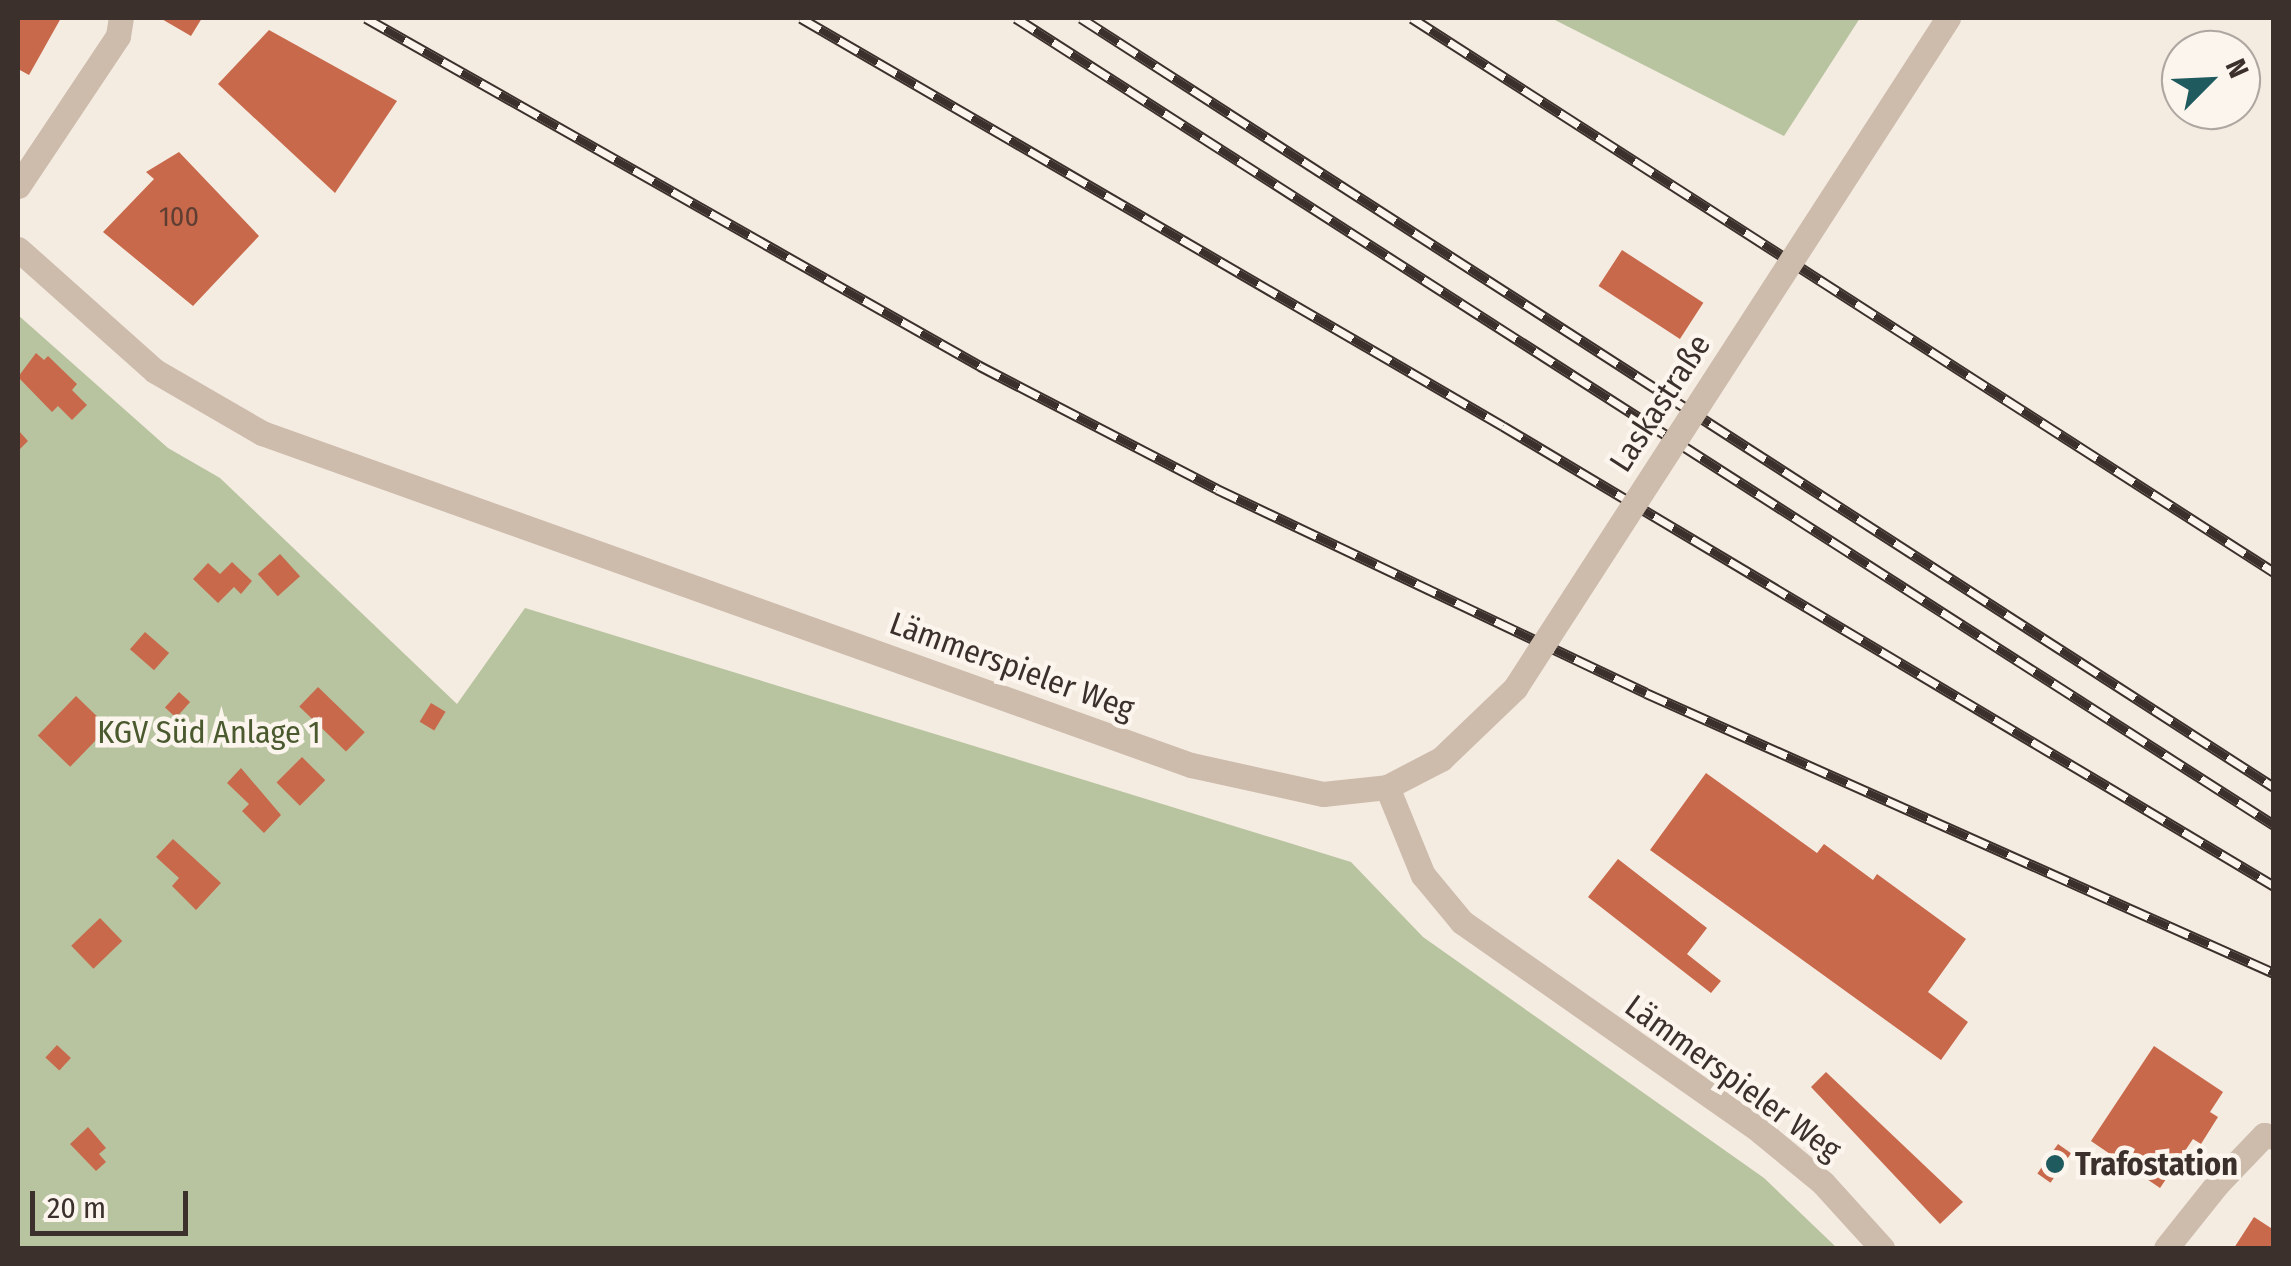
<!DOCTYPE html>
<meta charset="utf-8">
<style>
body{margin:0}
#map{position:relative;width:2291px;height:1266px;overflow:hidden;background:#f4ebe1;font-family:"Fira Sans Condensed",sans-serif}
div>[style]{position:absolute}
.green>*{inset:0;background:#b8c4a0}
.building>*{inset:0;background:#c8694b;transform-origin:0 0}
.service>*{height:25px;margin:-12.5px;padding:0 12.5px;transform-origin:12.5px;border-radius:12.5px;background:#cdbbac}
.minor>*{height:25px;margin:-12.5px;padding:0 12.5px;transform-origin:12.5px;border-radius:12.5px;background:#cdbbac}
.rail>*{height:11px;margin-top:-5.5px;transform-origin:0;background:repeating-linear-gradient(90deg,#fbf5ee 0 22px,#3b302b 0 44px);box-sizing:border-box;border-block:2px solid #3b302b}
.minor-bridge>*{height:25px;margin:-12.5px;padding:0 12.5px;transform-origin:12.5px;border-radius:12.5px;background:#cdbbac}
.dots>*{width:28px;height:28px;translate:-50% -50%;box-sizing:border-box;border:5px solid #fbf5ee;border-radius:50%}
span{translate:-50% -50%;white-space:nowrap;text-align:center;line-height:1.15;-webkit-text-stroke:9px #fbf5ee;paint-order:stroke}
.number-label{font-size:28px;color:#5e3e33}
.number-label span{-webkit-text-stroke-width:0}
.street-label{font-size:32px;color:#3b302b}
.park-label{font-size:32px;color:#4a5a2e}
.poi-label{font-size:32px;color:#3b302b;font-weight:700}
.left{translate:0 -50%;text-align:left}
.frame{position:absolute;inset:0;border:20px solid #3b302b;pointer-events:none}
.north{position:absolute;left:2161px;top:30px;width:100px;height:100px;box-sizing:border-box;background:#fbf5ee;border:2px solid #aea6a0;border-radius:50%;rotate:66deg;font-size:28px;font-weight:700;line-height:40px;text-align:center;color:#3b302b}
.north::after{content:'';display:block;margin:auto;width:35px;height:45px;background:#1f5a5e;clip-path:polygon(50% 0,100% 100%,50% 72%,0 100%)}
.scale{position:absolute;left:30px;top:1191px;width:158px;height:45px;box-sizing:border-box;border:5px solid #3b302b;border-top:0;padding-left:12px;font-size:30px;line-height:35px;white-space:nowrap;color:#3b302b;-webkit-text-stroke:8px #fbf5ee;paint-order:stroke}
</style>
<div id="map">
<div class="green">
<div style="clip-path:polygon(1551px 18px,1860px 18px,1784px 136px)"></div>
<div style="clip-path:polygon(18px 315px,168px 448px,220px 478px,457px 704px,525px 608px,1351px 862px,1423px 937px,1764px 1178px,1837px 1248px,18px 1248px)"></div>
</div>
<div class="building">
<div style="clip-path:polygon(18px 18px,61px 18px,29px 75px,18px 69px)"></div>
<div style="clip-path:polygon(160px 18px,202px 18px,191px 36px)"></div>
<div style="clip-path:polygon(269px 30px,397px 101px,335px 193px,218px 84px)"></div>
<div style="clip-path:polygon(179px 152px,259px 236px,193px 306px,103px 232px,154px 179px,146px 172px)"></div>
<div style="left:1622px;top:250px;width:97px;height:43px;rotate:33deg"></div>
<div style="clip-path:polygon(36px 353px,44px 360px,48px 356px,77px 384px,72px 390px,87px 405px,72px 420px,58px 406px,52px 412px,18px 377px)"></div>
<div style="clip-path:polygon(18px 430px,28px 441px,18px 451px)"></div>
<div style="left:280px;top:554px;width:30px;height:30px;rotate:48deg"></div>
<div style="clip-path:polygon(232px 562px,252px 581px,241px 594px,234px 587px,218px 603px,193px 579px,208px 563px,220px 574px)"></div>
<div style="left:145px;top:632px;width:32px;height:23px;rotate:41deg"></div>
<div style="left:318px;top:687px;width:65px;height:27px;rotate:44deg"></div>
<div style="left:179px;top:692px;width:15px;height:21px;rotate:42deg"></div>
<div style="left:76px;top:696px;width:45px;height:55px;rotate:44deg"></div>
<div style="left:431px;top:703px;width:17px;height:22px;rotate:31deg"></div>
<div style="left:302px;top:757px;width:33px;height:36px;rotate:45deg"></div>
<div style="clip-path:polygon(241px 768px,281px 815px,264px 833px,242px 811px,249px 804px,227px 783px)"></div>
<div style="clip-path:polygon(1706px 773px,1817px 853px,1824px 844px,1873px 880px,1877px 874px,1966px 939px,1928px 992px,1968px 1022px,1941px 1060px,1650px 850px)"></div>
<div style="clip-path:polygon(173px 839px,221px 883px,196px 910px,172px 886px,179px 878px,156px 857px)"></div>
<div style="clip-path:polygon(1618px 859px,1707px 928px,1687px 954px,1721px 981px,1711px 993px,1588px 897px)"></div>
<div style="left:100px;top:918px;width:32px;height:40px;rotate:46deg"></div>
<div style="left:57px;top:1045px;width:19px;height:17px;rotate:43deg"></div>
<div style="clip-path:polygon(2154px 1046px,2223px 1092px,2210px 1112px,2218px 1117px,2201px 1144px,2193px 1139px,2160px 1188px,2091px 1141px)"></div>
<div style="clip-path:polygon(1826px 1072px,1963px 1202px,1940px 1224px,1811px 1087px)"></div>
<div style="clip-path:polygon(88px 1127px,106px 1148px,99px 1154px,106px 1162px,96px 1171px,70px 1144px)"></div>
<div style="left:2058px;top:1144px;width:16px;height:36px;rotate:35deg"></div>
<div style="clip-path:polygon(2254px 1217px,2274px 1230px,2274px 1248px,2234px 1248px)"></div>
</div>
<div class="service">
<div style="left:18px;top:186px;width:180px;rotate:-56.3deg"></div>
<div style="left:118px;top:36px;width:18px;rotate:-81deg"></div>
<div style="left:2166px;top:1248px;width:82px;rotate:-51.4deg"></div>
<div style="left:2217px;top:1184px;width:68px;rotate:-46.2deg"></div>
<div style="left:2264px;top:1135px;width:10px;rotate:11deg"></div>
</div>
<div class="minor">
<div style="left:18px;top:249px;width:183px;rotate:41.7deg"></div>
<div style="left:155px;top:371px;width:124px;rotate:30.1deg"></div>
<div style="left:262px;top:433px;width:987px;rotate:19.67deg"></div>
<div style="left:1191px;top:765px;width:135px;rotate:12.4deg"></div>
<div style="left:1323px;top:794px;width:64px;rotate:-6.2deg"></div>
<div style="left:1387px;top:787px;width:61px;rotate:-27.4deg"></div>
<div style="left:1441px;top:759px;width:103px;rotate:-43.8deg"></div>
<div style="left:1387px;top:787px;width:95px;rotate:67.8deg"></div>
<div style="left:1423px;top:875px;width:61px;rotate:50.3deg"></div>
<div style="left:1462px;top:922px;width:364px;rotate:35deg"></div>
<div style="left:1760px;top:1131px;width:82px;rotate:39.5deg"></div>
<div style="left:1823px;top:1183px;width:88px;rotate:47.8deg"></div>
</div>
<div class="rail">
<div style="left:366px;top:18px;width:706px;rotate:29.54deg"></div>
<div style="left:980px;top:366px;width:267px;rotate:27.4deg"></div>
<div style="left:1217px;top:489px;width:475px;rotate:25.4deg"></div>
<div style="left:1646px;top:693px;width:688px;rotate:24.03deg"></div>
<div style="left:801px;top:18px;width:812px;rotate:30.17deg"></div>
<div style="left:1503px;top:426px;width:898px;rotate:30.82deg"></div>
<div style="left:1016px;top:18px;width:1495px;rotate:32.68deg"></div>
<div style="left:1081px;top:18px;width:1419px;rotate:32.81deg"></div>
<div style="left:1412px;top:18px;width:1025px;rotate:32.73deg"></div>
</div>
<div class="minor-bridge">
<div style="left:1515px;top:688px;width:798px;rotate:-57.13deg"></div>
</div>
<div class="dots">
<div style="left:2055px;top:1164px;background:#1f5a5e"></div>
</div>
<div class="number-label">
<span style="left:179px;top:217px">100</span>
</div>
<div class="street-label">
<span style="left:1660px;top:403px;rotate:-57deg">Laskastraße</span>
<span style="left:1012px;top:666px;rotate:20deg">Lämmerspieler Weg</span>
<span style="left:1733px;top:1078px;rotate:36deg">Lämmerspieler Weg</span>
</div>
<div class="park-label">
<span style="left:209px;top:732px">KGV Süd Anlage 1</span>
</div>
<div class="poi-label">
<span class="left" style="left:2075px;top:1164px">Trafostation</span>
</div>
<div class="frame"></div>
<div class="north">N</div>
<div class="scale">20 m</div>
</div>
